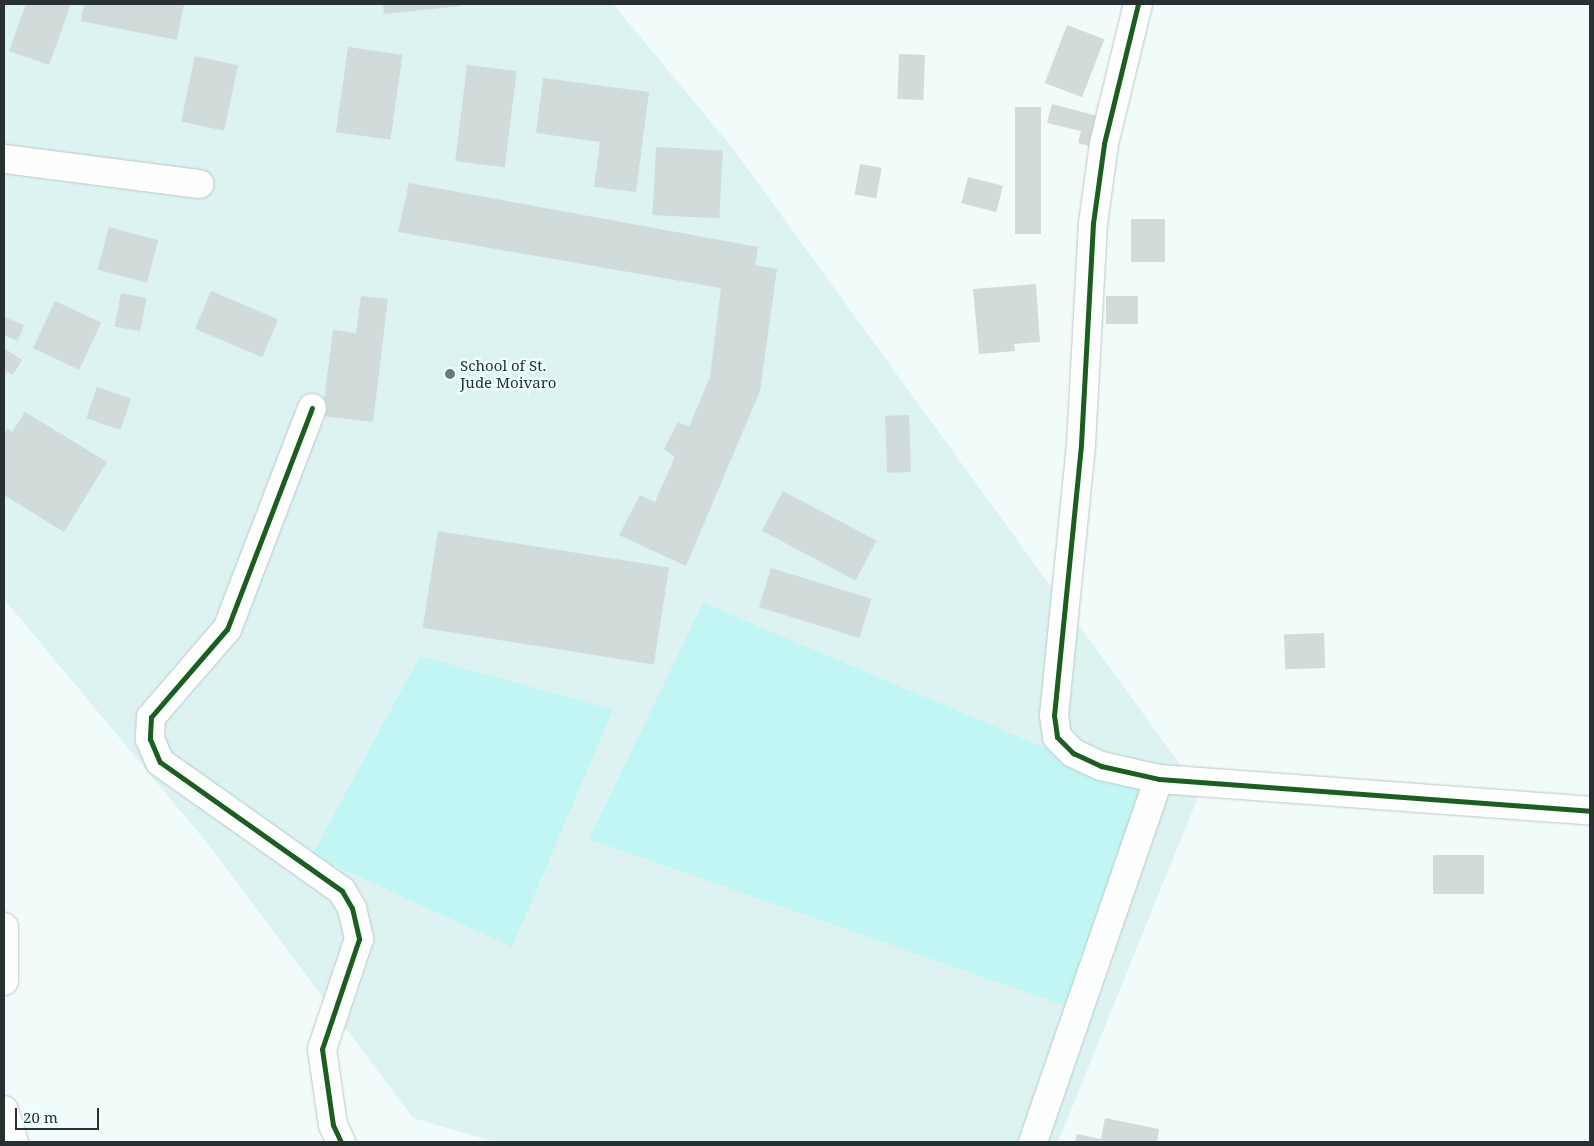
<!DOCTYPE html>
<style>
body{margin:0}
#map{position:relative;width:1594px;height:1146px;overflow:hidden;background:#f0fbfa;font-family:"Noto Serif",serif}
div>[style]{position:absolute}
.built>*{inset:0;background:#dcf3f2}
.green>*{inset:0;background:#c1f6f4}
.building>*{inset:0;background:#d1dbda;transform-origin:0 0}
.roads{filter:drop-shadow(0 0 1px #bec7c6) drop-shadow(0 0 1px #bec7c6)}
.street>*{height:28px;margin:-14px;padding:0 14px;transform-origin:14px;border-radius:14px;background:#fdfefe}
.cycleway>*{height:5px;margin:-2.5px;padding:0 2.5px;transform-origin:2.5px;border-radius:2.5px;background:#1b5e20}
.dots>*{width:14px;height:14px;translate:-50% -50%;box-sizing:border-box;border:2px solid #ecfffe;border-radius:50%}
span{translate:-50% -50%;white-space:nowrap;text-align:center;line-height:1.15;-webkit-text-stroke:5px #ecfffe;paint-order:stroke}
.poi-label{font-size:15px;color:#283131}
.left{translate:0 -50%;text-align:left}
.frame{position:absolute;inset:0;border:5px solid #283131;pointer-events:none}
.scale{position:absolute;left:15px;top:1108px;width:84px;height:22px;box-sizing:border-box;border:2px solid #283131;border-top:0;padding-left:6px;font-size:15px;line-height:18px;white-space:nowrap;color:#283131;-webkit-text-stroke:4px #ecfffe;paint-order:stroke}
</style>
<div id="map">
<div class="built">
<div style="clip-path:polygon(4px 4px,613px 4px,734px 150px,1200px 792px,1058px 1142px,496px 1142px,413px 1118px,208px 844px,4px 599px)"></div>
</div>
<div class="green">
<div style="clip-path:polygon(703px 603px,1151px 793px,1086px 1013px,589px 839px)"></div>
<div style="clip-path:polygon(420px 656px,613px 710px,512px 947px,312px 855px)"></div>
</div>
<div class="building">
<div style="clip-path:polygon(26px 4px,71px 4px,49px 65px,9px 51px)"></div>
<div style="clip-path:polygon(84px 4px,184px 4px,177px 40px,81px 21px)"></div>
<div style="clip-path:polygon(383px 4px,462px 4px,462px 6px,384px 14px)"></div>
<div style="left:1067px;top:25px;width:40px;height:62px;rotate:21deg"></div>
<div style="left:348px;top:47px;width:55px;height:86px;rotate:8deg"></div>
<div style="left:899px;top:54px;width:26px;height:45px;rotate:2deg"></div>
<div style="left:195px;top:56px;width:44px;height:67px;rotate:12deg"></div>
<div style="left:467px;top:65px;width:50px;height:97px;rotate:7deg"></div>
<div style="clip-path:polygon(543px 78px,649px 92px,636px 192px,594px 187px,600px 142px,536px 133px)"></div>
<div style="clip-path:polygon(1052px 104px,1105px 118px,1097px 148px,1078px 143px,1081px 131px,1047px 123px)"></div>
<div style="left:1015px;top:107px;width:26px;height:127px"></div>
<div style="left:656px;top:147px;width:67px;height:68px;rotate:3deg"></div>
<div style="left:860px;top:164px;width:22px;height:31px;rotate:10deg"></div>
<div style="left:968px;top:177px;width:36px;height:27px;rotate:14deg"></div>
<div style="clip-path:polygon(409px 183px,758px 247px,755px 265px,777px 269px,760px 391px,686px 566px,619px 535px,640px 495px,655px 502px,675px 457px,664px 449px,678px 422px,689px 427px,710px 377px,721px 288px,398px 232px)"></div>
<div style="left:1131px;top:219px;width:34px;height:43px"></div>
<div style="left:109px;top:227px;width:51px;height:44px;rotate:15deg"></div>
<div style="clip-path:polygon(1036px 284px,1040px 342px,1014px 344px,1015px 351px,979px 354px,973px 289px)"></div>
<div style="left:211px;top:291px;width:73px;height:41px;rotate:23deg"></div>
<div style="left:121px;top:293px;width:26px;height:34px;rotate:11deg"></div>
<div style="clip-path:polygon(361px 296px,388px 299px,373px 422px,322px 416px,333px 330px,356px 333px)"></div>
<div style="left:1106px;top:296px;width:32px;height:28px"></div>
<div style="left:55px;top:301px;width:51px;height:52px;rotate:25deg"></div>
<div style="clip-path:polygon(4px 317px,24px 325px,18px 341px,4px 335px)"></div>
<div style="clip-path:polygon(4px 348px,22px 360px,13px 375px,4px 370px)"></div>
<div style="left:97px;top:387px;width:36px;height:33px;rotate:19deg"></div>
<div style="clip-path:polygon(25px 412px,107px 462px,64px 532px,4px 495px,4px 434px,7px 428px,12px 432px)"></div>
<div style="left:909px;top:415px;width:57px;height:24px;rotate:88deg"></div>
<div style="left:783px;top:491px;width:106px;height:45px;rotate:28deg"></div>
<div style="left:438px;top:531px;width:234px;height:98px;rotate:9deg"></div>
<div style="left:771px;top:568px;width:105px;height:41px;rotate:17deg"></div>
<div style="left:1324px;top:633px;width:35px;height:40px;rotate:88deg"></div>
<div style="left:1433px;top:855px;width:51px;height:39px"></div>
<div style="clip-path:polygon(1105px 1118px,1159px 1129px,1157px 1142px,1075px 1142px,1077px 1134px,1101px 1139px)"></div>
</div>
<div class="roads">
<div class="street">
<div style="left:1138px;top:4px;width:144px;rotate:103.7deg"></div>
<div style="left:1104px;top:144px;width:80px;rotate:97.9deg"></div>
<div style="left:1093px;top:223px;width:222px;rotate:93.1deg"></div>
<div style="left:1081px;top:445px;width:271px;rotate:95.7deg"></div>
<div style="left:1054px;top:715px;width:22px;rotate:82deg"></div>
<div style="left:1057px;top:737px;width:23px;rotate:45deg"></div>
<div style="left:1073px;top:753px;width:31px;rotate:25deg"></div>
<div style="left:1101px;top:766px;width:59px;rotate:12.6deg"></div>
<div style="left:1159px;top:779px;width:432px;rotate:4.2deg"></div>
<div style="left:4px;top:159px;width:197px;rotate:7.3deg"></div>
<div style="left:312px;top:408px;width:237px;rotate:111deg"></div>
<div style="left:227px;top:629px;width:116px;rotate:130.8deg"></div>
<div style="left:151px;top:717px;width:22px;rotate:93deg"></div>
<div style="left:150px;top:739px;width:25px;rotate:67deg"></div>
<div style="left:160px;top:762px;width:223px;rotate:35.3deg"></div>
<div style="left:342px;top:891px;width:20px;rotate:60deg"></div>
<div style="left:352px;top:908px;width:32px;rotate:77deg"></div>
<div style="left:359px;top:939px;width:116px;rotate:108.6deg"></div>
<div style="left:322px;top:1049px;width:77px;rotate:81.8deg"></div>
<div style="left:333px;top:1125px;width:19px;rotate:65deg"></div>
<div style="left:4px;top:927px;width:54px;rotate:90deg"></div>
<div style="left:4px;top:1110px;width:34px;rotate:73deg"></div>
<div style="left:1033px;top:1142px;width:384px;rotate:-70.9deg"></div>
</div>
</div>
<div class="cycleway">
<div style="left:1138px;top:4px;width:144px;rotate:103.7deg"></div>
<div style="left:1104px;top:144px;width:80px;rotate:97.9deg"></div>
<div style="left:1093px;top:223px;width:222px;rotate:93.1deg"></div>
<div style="left:1081px;top:445px;width:271px;rotate:95.7deg"></div>
<div style="left:1054px;top:715px;width:22px;rotate:82deg"></div>
<div style="left:1057px;top:737px;width:23px;rotate:45deg"></div>
<div style="left:1073px;top:753px;width:31px;rotate:25deg"></div>
<div style="left:1101px;top:766px;width:59px;rotate:12.6deg"></div>
<div style="left:1159px;top:779px;width:432px;rotate:4.2deg"></div>
<div style="left:312px;top:408px;width:237px;rotate:111deg"></div>
<div style="left:227px;top:629px;width:116px;rotate:130.8deg"></div>
<div style="left:151px;top:717px;width:22px;rotate:93deg"></div>
<div style="left:150px;top:739px;width:25px;rotate:67deg"></div>
<div style="left:160px;top:762px;width:223px;rotate:35.3deg"></div>
<div style="left:342px;top:891px;width:20px;rotate:60deg"></div>
<div style="left:352px;top:908px;width:32px;rotate:77deg"></div>
<div style="left:359px;top:939px;width:116px;rotate:108.6deg"></div>
<div style="left:322px;top:1049px;width:77px;rotate:81.8deg"></div>
<div style="left:333px;top:1125px;width:19px;rotate:65deg"></div>
</div>
<div class="dots">
<div style="left:450px;top:374px;background:#6e7877"></div>
</div>
<div class="poi-label">
<span class="left" style="left:460px;top:374px">School of St.<br>Jude Moivaro</span>
</div>
<div class="frame"></div>
<div class="scale">20 m</div>
</div>
